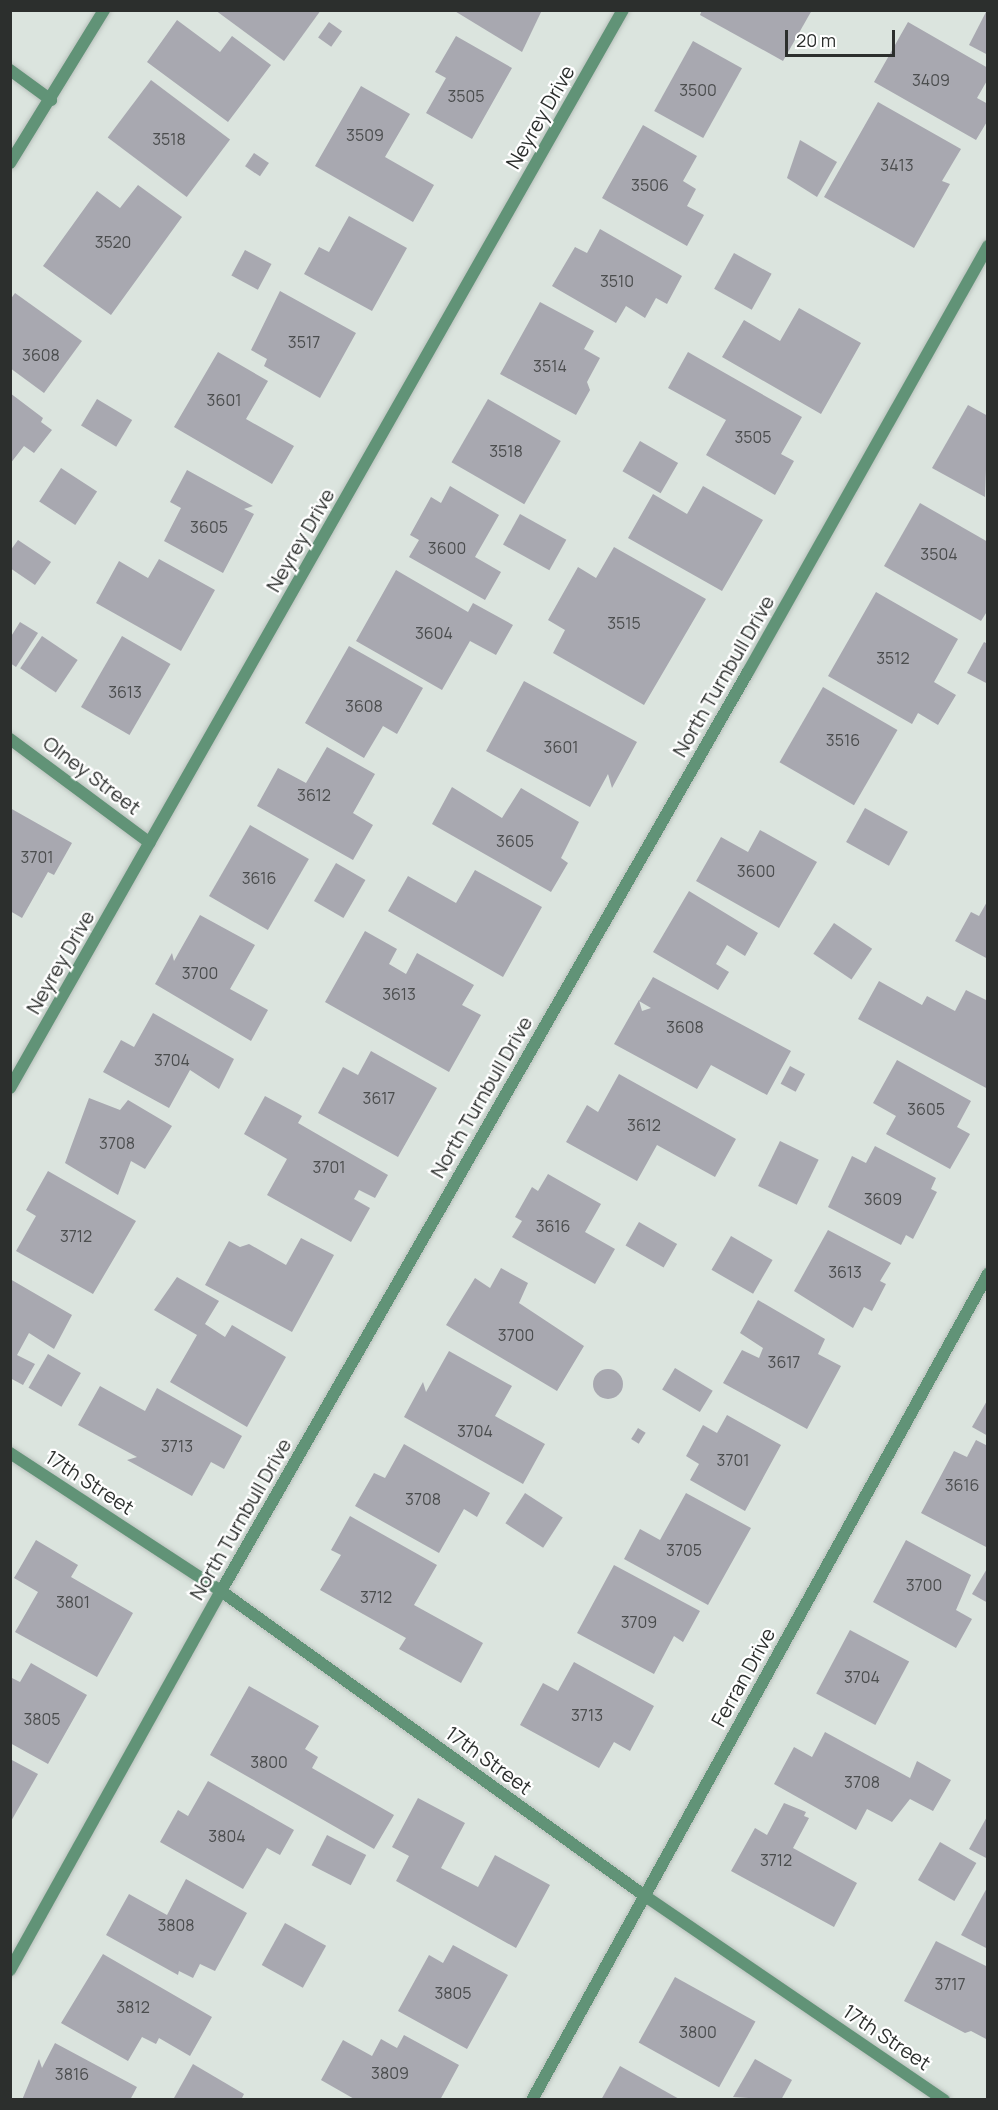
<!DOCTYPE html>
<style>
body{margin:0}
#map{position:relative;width:998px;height:2110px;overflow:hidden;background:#dbe4de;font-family:Manrope,sans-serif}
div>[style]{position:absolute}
.building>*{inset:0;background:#a8a8b0;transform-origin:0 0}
.round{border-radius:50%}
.roads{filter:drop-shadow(0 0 2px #b8c0bb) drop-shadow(0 0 2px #b8c0bb)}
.minor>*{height:12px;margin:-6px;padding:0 6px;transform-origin:6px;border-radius:6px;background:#619377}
span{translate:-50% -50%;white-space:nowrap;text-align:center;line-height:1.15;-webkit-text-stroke:4.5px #fff;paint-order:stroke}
.number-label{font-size:16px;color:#4b4d4e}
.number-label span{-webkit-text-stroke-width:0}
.street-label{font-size:20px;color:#2c2f2d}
.frame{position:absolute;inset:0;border:12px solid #2c2f2d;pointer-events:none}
.scale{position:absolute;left:785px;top:30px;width:110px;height:27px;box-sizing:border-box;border:3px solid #2c2f2d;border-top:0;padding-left:8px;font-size:18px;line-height:21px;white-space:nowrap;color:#2c2f2d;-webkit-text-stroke:4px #fff;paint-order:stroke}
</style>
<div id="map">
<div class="building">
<div style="clip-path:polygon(215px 10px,321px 10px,284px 61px)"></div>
<div style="clip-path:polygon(453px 10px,542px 10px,522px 52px)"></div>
<div style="clip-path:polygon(702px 10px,812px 10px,783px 61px,700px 15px)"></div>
<div style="clip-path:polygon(987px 10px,988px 10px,988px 55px,969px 45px)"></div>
<div style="clip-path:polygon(177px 20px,220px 52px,232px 36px,271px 65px,228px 122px,147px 62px)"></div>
<div style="left:329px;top:22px;width:16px;height:19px;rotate:35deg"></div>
<div style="clip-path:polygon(908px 22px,988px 68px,988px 79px,977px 98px,988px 104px,988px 120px,976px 140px,874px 82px)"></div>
<div style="clip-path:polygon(456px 36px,512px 68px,472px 139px,426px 113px,446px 78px,435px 72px)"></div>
<div style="left:693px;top:41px;width:56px;height:80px;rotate:29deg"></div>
<div style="left:151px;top:80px;width:99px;height:72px;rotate:37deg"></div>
<div style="clip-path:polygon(361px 86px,410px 114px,385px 157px,434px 185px,413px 222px,315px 166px)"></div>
<div style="clip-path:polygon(878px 102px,961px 149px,942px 181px,950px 184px,914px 248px,824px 197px)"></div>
<div style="clip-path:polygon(643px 125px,697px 156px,683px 181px,696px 189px,687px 206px,704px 215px,687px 246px,602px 198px)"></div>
<div style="clip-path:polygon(800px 140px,837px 162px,817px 197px,787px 178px)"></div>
<div style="left:254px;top:153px;width:18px;height:16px;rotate:34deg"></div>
<div style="clip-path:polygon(138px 185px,182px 217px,111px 315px,43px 266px,97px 191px,120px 208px)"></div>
<div style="clip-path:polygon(349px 216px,407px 248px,372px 311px,304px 274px,319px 247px,329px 252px)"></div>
<div style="clip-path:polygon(600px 229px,682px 276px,667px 304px,656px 298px,645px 318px,626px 306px,616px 323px,552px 286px,575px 247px,587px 253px)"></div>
<div style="left:245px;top:250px;width:30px;height:29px;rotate:28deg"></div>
<div style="left:734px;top:253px;width:43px;height:41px;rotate:29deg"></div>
<div style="clip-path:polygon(280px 291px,356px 333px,320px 398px,264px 366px,267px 359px,251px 350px)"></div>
<div style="clip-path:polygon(15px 293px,82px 341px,44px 393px,10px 368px,10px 300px)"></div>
<div style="clip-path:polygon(540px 302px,594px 331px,584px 349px,600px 358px,587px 382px,590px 390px,576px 415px,500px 374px)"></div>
<div style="clip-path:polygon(799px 308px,861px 343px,821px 414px,722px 357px,744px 320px,780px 341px)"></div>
<div style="clip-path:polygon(218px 352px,268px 381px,246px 419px,294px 446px,272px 484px,174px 427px)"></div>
<div style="clip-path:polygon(688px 352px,802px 417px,781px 454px,794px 461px,775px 495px,706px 455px,726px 420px,668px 388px)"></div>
<div style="clip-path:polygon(10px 393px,43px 418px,41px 422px,52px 430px,34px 453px,24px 446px,10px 464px)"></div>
<div style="left:97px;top:399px;width:41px;height:31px;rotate:31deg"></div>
<div style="left:488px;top:399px;width:84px;height:73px;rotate:30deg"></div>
<div style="clip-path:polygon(968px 405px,988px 416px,985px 497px,932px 468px)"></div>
<div style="left:640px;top:441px;width:44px;height:35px;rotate:30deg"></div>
<div style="left:61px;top:468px;width:43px;height:40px;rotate:33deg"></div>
<div style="clip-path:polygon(187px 470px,253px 506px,244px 509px,254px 514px,223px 573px,164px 541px,181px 508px,170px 502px)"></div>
<div style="clip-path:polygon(450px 486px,499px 515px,475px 557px,501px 572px,485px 600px,409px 557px,419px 540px,410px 535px,431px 497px,441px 503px)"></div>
<div style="clip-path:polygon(703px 486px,763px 520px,722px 591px,628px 538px,653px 494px,687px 514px)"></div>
<div style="clip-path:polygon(920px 503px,988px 542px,988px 610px,981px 621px,884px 566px)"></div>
<div style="left:520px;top:514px;width:53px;height:35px;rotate:29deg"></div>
<div style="clip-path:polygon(18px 540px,51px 562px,35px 585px,10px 568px,10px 551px)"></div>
<div style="clip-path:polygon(614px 547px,706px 599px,644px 705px,553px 653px,565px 630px,548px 620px,578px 567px,596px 578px)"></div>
<div style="clip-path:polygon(159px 559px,215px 590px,181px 651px,96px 603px,119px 561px,148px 578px)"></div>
<div style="clip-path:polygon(396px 570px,468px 612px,473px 603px,513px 625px,496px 655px,470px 641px,442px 690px,356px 641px)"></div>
<div style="clip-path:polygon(876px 592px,958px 639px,934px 682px,956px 695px,938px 725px,918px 713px,912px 724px,828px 676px)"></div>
<div style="clip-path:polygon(20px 622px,38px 633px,16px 667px,10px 663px,10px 638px)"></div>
<div style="left:42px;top:636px;width:43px;height:39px;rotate:34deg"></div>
<div style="left:122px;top:636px;width:56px;height:82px;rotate:30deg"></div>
<div style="clip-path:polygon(984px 642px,988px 644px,988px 684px,967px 673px)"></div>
<div style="clip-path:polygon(349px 646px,423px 688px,397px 734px,383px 726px,364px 758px,305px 723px)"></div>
<div style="clip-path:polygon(524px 681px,637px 742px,612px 788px,608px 774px,590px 807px,486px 751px)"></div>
<div style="left:823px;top:687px;width:86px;height:87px;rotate:30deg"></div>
<div style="clip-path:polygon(327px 747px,375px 774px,353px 813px,373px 825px,353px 860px,257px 806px,278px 768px,306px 783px)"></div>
<div style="clip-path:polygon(452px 787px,502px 818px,521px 788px,579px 822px,561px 858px,568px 863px,551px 892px,432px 824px)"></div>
<div style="clip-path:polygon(10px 808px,72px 843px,54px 875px,48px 872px,22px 918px,10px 911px)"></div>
<div style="left:865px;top:808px;width:49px;height:39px;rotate:29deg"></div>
<div style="left:250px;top:825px;width:68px;height:82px;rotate:30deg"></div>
<div style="clip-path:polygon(760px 830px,817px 862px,779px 928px,696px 881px,721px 837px,748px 852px)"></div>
<div style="left:336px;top:863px;width:34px;height:44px;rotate:30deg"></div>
<div style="clip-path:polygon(475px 870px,542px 907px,503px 977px,388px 911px,408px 876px,456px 903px)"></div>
<div style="clip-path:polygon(689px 891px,758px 933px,745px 956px,727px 945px,716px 964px,729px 972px,718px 990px,653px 952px)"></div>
<div style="clip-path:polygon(988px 900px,988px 959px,955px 941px,971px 912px,979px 916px)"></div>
<div style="clip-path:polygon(200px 915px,255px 945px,230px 989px,268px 1010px,251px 1041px,155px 984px,172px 953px,174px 961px)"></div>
<div style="left:834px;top:923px;width:46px;height:37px;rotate:34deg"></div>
<div style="clip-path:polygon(365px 931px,397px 949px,389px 964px,406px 974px,417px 953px,474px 985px,462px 1005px,481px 1015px,449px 1072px,325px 1002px)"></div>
<div style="clip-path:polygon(653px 977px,791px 1051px,767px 1095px,711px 1065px,697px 1089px,614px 1044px,639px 1000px,642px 1011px,651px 1008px,639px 1001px)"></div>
<div style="clip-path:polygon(879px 981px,922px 1005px,927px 996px,955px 1011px,966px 990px,988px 1001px,988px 1089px,858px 1019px)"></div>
<div style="clip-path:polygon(153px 1013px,234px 1059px,219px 1089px,190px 1070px,169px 1108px,103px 1072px,121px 1040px,134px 1047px)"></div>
<div style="clip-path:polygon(371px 1051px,437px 1088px,398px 1157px,318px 1113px,343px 1067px,358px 1075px)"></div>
<div style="clip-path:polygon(897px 1060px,971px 1101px,957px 1127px,970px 1134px,950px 1169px,886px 1134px,896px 1116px,873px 1103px)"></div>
<div style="left:790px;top:1066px;width:17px;height:20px;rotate:28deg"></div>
<div style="clip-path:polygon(619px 1074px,736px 1139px,715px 1177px,657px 1145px,637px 1181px,566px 1142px,587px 1105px,598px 1112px)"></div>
<div style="clip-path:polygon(265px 1096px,302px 1116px,298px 1123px,388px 1175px,375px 1198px,359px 1190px,354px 1199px,370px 1208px,351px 1242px,267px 1195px,287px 1159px,244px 1134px)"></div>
<div style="clip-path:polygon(89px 1098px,120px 1110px,128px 1100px,172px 1126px,145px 1169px,131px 1161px,118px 1195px,65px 1163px)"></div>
<div style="left:780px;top:1141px;width:43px;height:50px;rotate:26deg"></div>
<div style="clip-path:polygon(875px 1146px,936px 1178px,931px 1189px,937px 1192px,913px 1239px,906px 1235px,901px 1245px,828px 1207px,852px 1156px,866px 1163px)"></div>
<div style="clip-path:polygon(48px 1171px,136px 1221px,93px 1294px,16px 1251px,36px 1216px,26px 1210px)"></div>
<div style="clip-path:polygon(548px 1174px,601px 1204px,585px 1232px,615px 1249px,595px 1284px,512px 1237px,522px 1221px,515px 1217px,532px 1187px,538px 1191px)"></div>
<div style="left:639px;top:1222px;width:44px;height:27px;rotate:30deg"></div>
<div style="clip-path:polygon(828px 1230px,891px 1263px,880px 1281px,886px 1284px,872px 1311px,864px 1307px,853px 1328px,794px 1291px)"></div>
<div style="left:731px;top:1236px;width:48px;height:39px;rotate:30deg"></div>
<div style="clip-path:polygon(301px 1238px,334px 1255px,292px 1332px,205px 1285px,229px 1241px,240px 1247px,249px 1244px,286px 1265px)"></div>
<div style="clip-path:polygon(501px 1268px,528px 1283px,519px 1303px,584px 1346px,557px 1391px,446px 1325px,475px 1278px,490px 1288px)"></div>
<div style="clip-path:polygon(177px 1277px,219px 1301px,205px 1324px,225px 1337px,232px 1325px,286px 1357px,247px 1427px,170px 1382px,197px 1335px,154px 1310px)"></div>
<div style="clip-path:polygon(10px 1279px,72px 1315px,54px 1349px,29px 1333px,17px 1355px,35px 1364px,23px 1385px,10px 1378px)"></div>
<div style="clip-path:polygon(758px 1300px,825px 1339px,818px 1354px,841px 1366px,807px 1429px,723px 1383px,742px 1350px,759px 1358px,763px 1348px,740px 1333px)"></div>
<div style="clip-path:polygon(449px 1351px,512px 1386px,495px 1416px,545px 1444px,523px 1484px,404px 1417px,423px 1382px,426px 1392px)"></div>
<div style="left:48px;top:1354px;width:38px;height:39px;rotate:30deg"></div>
<div style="left:675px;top:1368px;width:44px;height:25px;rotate:31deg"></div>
<div class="round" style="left:593px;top:1369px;width:30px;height:30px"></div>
<div style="clip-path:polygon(100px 1386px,145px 1411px,157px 1388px,242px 1436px,224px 1469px,211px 1462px,192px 1496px,127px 1460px,137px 1457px,78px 1425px)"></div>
<div style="clip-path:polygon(988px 1399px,988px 1436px,972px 1427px)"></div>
<div style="clip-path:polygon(727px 1415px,781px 1445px,745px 1511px,690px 1480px,699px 1464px,686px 1456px,703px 1425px,717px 1433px)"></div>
<div style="left:638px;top:1428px;width:9px;height:13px;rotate:32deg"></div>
<div style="clip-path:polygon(976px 1440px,988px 1446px,988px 1548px,921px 1513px,954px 1451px,967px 1457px)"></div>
<div style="clip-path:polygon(404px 1444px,490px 1493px,477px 1517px,464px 1509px,439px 1553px,355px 1506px,374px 1473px,385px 1478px)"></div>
<div style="left:525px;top:1493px;width:45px;height:36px;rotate:33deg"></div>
<div style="clip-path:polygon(686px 1493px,751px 1528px,708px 1605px,624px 1559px,640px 1529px,660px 1540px)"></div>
<div style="clip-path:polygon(350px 1516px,437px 1565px,414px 1605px,483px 1643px,461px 1683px,399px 1649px,406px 1638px,320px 1590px,341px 1555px,331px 1550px)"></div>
<div style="clip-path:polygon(36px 1540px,78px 1565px,71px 1577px,133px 1613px,97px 1677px,15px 1632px,38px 1592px,14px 1578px)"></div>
<div style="clip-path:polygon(906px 1540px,971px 1575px,956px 1610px,972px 1619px,956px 1648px,873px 1602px)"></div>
<div style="clip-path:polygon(614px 1565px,700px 1611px,683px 1642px,674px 1636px,654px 1674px,577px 1633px)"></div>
<div style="clip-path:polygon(988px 1567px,988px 1603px,972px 1594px)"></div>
<div style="left:850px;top:1630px;width:67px;height:72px;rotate:28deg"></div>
<div style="clip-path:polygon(574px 1662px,654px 1706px,630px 1751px,614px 1742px,599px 1768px,520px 1725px,543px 1683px,558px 1691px)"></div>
<div style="clip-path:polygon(31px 1663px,87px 1695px,48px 1764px,10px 1743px,10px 1677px,20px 1682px)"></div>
<div style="clip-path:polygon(249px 1686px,319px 1726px,305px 1749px,318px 1757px,312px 1768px,394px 1815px,374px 1849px,210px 1755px)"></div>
<div style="clip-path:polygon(825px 1732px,910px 1778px,917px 1761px,951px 1780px,933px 1811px,910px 1799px,892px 1822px,867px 1809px,856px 1830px,774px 1784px,794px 1747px,812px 1757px)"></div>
<div style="clip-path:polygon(10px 1759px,38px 1774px,10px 1823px)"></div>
<div style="clip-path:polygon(208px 1781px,294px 1830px,280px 1855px,267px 1848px,243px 1889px,160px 1842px,178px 1810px,188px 1816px)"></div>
<div style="clip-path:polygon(418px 1798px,465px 1823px,441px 1868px,478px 1887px,495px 1855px,550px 1885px,516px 1948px,396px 1881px,409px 1856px,392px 1847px)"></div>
<div style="clip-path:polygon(784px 1803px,806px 1812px,804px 1816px,809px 1818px,793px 1848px,857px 1883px,834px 1927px,731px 1871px,755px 1828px,767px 1835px)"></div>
<div style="clip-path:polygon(988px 1815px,988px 1859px,969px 1849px)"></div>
<div style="left:327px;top:1835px;width:44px;height:34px;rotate:27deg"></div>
<div style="left:940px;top:1842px;width:42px;height:44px;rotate:30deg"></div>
<div style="clip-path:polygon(186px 1879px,247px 1913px,215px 1971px,200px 1964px,193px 1978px,179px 1971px,178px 1975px,106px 1935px,129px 1894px,167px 1915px)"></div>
<div style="clip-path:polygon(988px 1886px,988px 1949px,961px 1935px)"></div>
<div style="left:285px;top:1923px;width:47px;height:48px;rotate:29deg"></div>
<div style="clip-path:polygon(936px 1941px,988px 1967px,988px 2040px,971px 2031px,965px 2033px,904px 2001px)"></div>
<div style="clip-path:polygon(453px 1945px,508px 1975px,467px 2049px,398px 2011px,429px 1955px,443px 1963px)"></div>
<div style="clip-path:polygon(103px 1954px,212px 2017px,190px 2056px,159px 2038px,156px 2044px,142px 2037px,128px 2061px,61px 2023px)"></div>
<div style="left:675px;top:1977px;width:92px;height:75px;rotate:29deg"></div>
<div style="clip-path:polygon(404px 2035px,459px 2065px,440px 2100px,356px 2100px,321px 2080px,343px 2040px,372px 2056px,381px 2039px,397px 2048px)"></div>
<div style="clip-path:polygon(55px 2043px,137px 2087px,130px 2100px,22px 2100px,39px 2059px,42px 2068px)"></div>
<div style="clip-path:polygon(755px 2059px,792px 2080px,781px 2100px,733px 2097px)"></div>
<div style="clip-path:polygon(193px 2064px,244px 2094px,241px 2100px,174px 2098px)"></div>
<div style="clip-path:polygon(620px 2066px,681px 2100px,601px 2100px)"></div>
</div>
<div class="roads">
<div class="minor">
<div style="left:10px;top:70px;width:51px;rotate:36.2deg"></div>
<div style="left:10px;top:163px;width:180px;rotate:-58.4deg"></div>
<div style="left:10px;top:739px;width:174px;rotate:36.6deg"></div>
<div style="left:10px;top:1088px;width:1240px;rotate:-60.38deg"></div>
<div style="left:10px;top:1453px;width:252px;rotate:33.2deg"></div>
<div style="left:221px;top:1591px;width:522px;rotate:35.73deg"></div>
<div style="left:645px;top:1896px;width:362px;rotate:34.3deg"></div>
<div style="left:10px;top:1970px;width:434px;rotate:-60.9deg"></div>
<div style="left:221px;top:1591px;width:1059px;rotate:-60.17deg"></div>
<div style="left:748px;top:672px;width:489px;rotate:-60.6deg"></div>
<div style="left:532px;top:2100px;width:944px;rotate:-61.1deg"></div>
</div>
</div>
<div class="number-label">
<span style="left:931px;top:80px">3409</span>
<span style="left:698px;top:90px">3500</span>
<span style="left:466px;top:96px">3505</span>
<span style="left:365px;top:135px">3509</span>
<span style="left:169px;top:139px">3518</span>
<span style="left:897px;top:165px">3413</span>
<span style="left:650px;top:185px">3506</span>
<span style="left:113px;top:242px">3520</span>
<span style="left:617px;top:281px">3510</span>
<span style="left:304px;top:342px">3517</span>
<span style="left:41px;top:355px">3608</span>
<span style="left:550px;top:366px">3514</span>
<span style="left:224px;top:400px">3601</span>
<span style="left:753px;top:437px">3505</span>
<span style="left:506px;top:451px">3518</span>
<span style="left:209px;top:527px">3605</span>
<span style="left:447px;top:548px">3600</span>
<span style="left:939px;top:554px">3504</span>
<span style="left:624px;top:623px">3515</span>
<span style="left:434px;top:633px">3604</span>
<span style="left:893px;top:658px">3512</span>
<span style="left:125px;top:692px">3613</span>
<span style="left:364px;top:706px">3608</span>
<span style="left:843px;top:740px">3516</span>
<span style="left:561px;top:747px">3601</span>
<span style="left:314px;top:795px">3612</span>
<span style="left:515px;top:841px">3605</span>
<span style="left:37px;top:857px">3701</span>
<span style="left:756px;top:871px">3600</span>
<span style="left:259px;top:878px">3616</span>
<span style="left:200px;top:973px">3700</span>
<span style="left:399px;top:994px">3613</span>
<span style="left:685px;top:1027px">3608</span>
<span style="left:172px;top:1060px">3704</span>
<span style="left:379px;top:1098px">3617</span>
<span style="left:926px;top:1109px">3605</span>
<span style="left:644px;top:1125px">3612</span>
<span style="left:117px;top:1143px">3708</span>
<span style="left:329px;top:1167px">3701</span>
<span style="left:883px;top:1199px">3609</span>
<span style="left:553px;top:1226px">3616</span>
<span style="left:76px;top:1236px">3712</span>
<span style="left:845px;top:1272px">3613</span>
<span style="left:516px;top:1335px">3700</span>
<span style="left:784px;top:1362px">3617</span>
<span style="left:475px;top:1431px">3704</span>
<span style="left:177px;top:1446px">3713</span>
<span style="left:733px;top:1460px">3701</span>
<span style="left:962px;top:1485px">3616</span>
<span style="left:423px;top:1499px">3708</span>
<span style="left:684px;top:1550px">3705</span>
<span style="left:924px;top:1585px">3700</span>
<span style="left:376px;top:1597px">3712</span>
<span style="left:73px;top:1602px">3801</span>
<span style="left:639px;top:1622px">3709</span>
<span style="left:862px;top:1677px">3704</span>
<span style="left:587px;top:1715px">3713</span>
<span style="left:42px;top:1719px">3805</span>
<span style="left:269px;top:1762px">3800</span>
<span style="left:862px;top:1782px">3708</span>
<span style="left:227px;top:1836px">3804</span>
<span style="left:776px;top:1860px">3712</span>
<span style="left:176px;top:1925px">3808</span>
<span style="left:950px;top:1984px">3717</span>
<span style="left:453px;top:1993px">3805</span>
<span style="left:133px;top:2007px">3812</span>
<span style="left:698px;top:2032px">3800</span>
<span style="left:390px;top:2073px">3809</span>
<span style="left:72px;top:2074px">3816</span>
</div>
<div class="street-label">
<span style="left:540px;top:117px;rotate:-60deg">Neyrey Drive</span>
<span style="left:300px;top:540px;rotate:-60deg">Neyrey Drive</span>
<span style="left:723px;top:676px;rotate:-60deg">North Turnbull Drive</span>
<span style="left:92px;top:775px;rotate:37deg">Olney Street</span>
<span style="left:60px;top:962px;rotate:-60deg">Neyrey Drive</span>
<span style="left:481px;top:1097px;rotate:-60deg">North Turnbull Drive</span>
<span style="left:90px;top:1482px;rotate:33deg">17th Street</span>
<span style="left:240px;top:1519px;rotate:-60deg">North Turnbull Drive</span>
<span style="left:743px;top:1677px;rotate:-61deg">Ferran Drive</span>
<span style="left:489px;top:1760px;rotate:36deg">17th Street</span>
<span style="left:887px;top:2037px;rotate:34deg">17th Street</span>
</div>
<div class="frame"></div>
<div class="scale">20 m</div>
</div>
